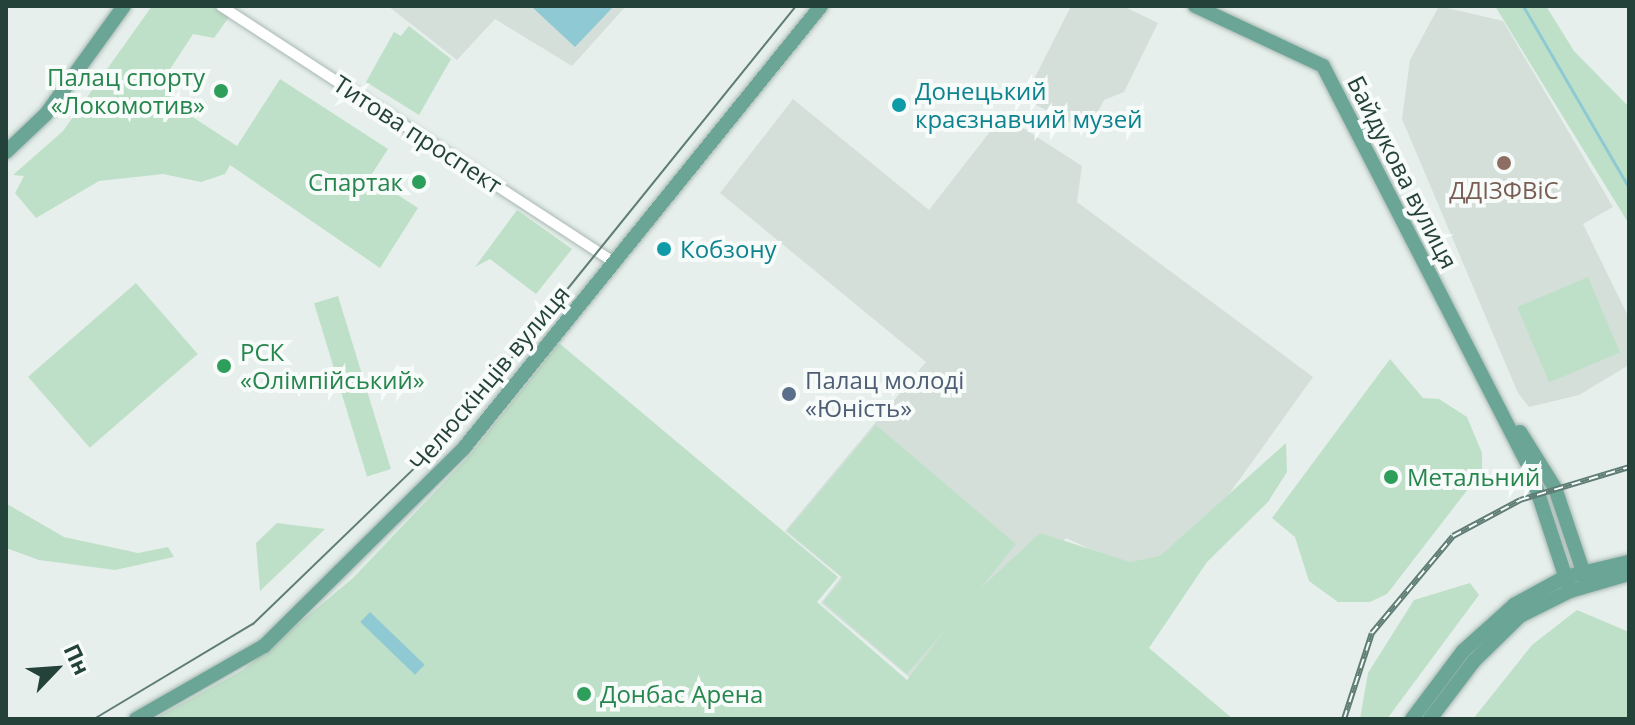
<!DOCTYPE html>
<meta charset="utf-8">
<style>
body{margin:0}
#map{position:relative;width:1635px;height:725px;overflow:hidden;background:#e6efeb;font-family:"Open Sans",sans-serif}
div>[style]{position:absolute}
.built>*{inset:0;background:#d4dfda}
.green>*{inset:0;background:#bfe0c8;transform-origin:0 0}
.water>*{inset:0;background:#8ec9d4;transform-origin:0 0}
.stream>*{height:3px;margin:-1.5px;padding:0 1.5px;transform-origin:1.5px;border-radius:1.5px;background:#8ec9d4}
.roads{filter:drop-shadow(0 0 2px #a8b8b2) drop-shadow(0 0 2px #a8b8b2)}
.minor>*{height:10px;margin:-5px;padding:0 5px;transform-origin:5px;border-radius:5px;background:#fff}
.major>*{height:14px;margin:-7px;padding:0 7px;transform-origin:7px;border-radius:7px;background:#6aa596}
.tram>*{height:2px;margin:-1px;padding:0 1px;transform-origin:1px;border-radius:1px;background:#5f7d75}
.rail>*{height:6px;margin-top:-3px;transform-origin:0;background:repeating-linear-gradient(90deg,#f7fbf9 0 9px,#5f7d75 0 18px);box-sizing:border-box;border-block:2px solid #5f7d75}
.dots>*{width:22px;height:22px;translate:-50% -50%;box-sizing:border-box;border:4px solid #f7fbf9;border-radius:50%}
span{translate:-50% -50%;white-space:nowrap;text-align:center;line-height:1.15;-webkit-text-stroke:8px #f7fbf9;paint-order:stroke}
.leisure-label{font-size:24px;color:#27864d}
.right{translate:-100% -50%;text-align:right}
.left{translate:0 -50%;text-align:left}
.culture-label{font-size:24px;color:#0d838f}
.street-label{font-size:24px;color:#24423a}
.education-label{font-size:24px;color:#785e54}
.service-label{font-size:24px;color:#4e5e75}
.frame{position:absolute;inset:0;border:8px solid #24423a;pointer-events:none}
.north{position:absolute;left:16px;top:629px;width:80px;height:80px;-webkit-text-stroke:6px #f7fbf9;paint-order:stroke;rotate:65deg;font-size:22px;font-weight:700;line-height:32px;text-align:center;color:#24423a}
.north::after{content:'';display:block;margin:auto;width:28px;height:36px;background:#24423a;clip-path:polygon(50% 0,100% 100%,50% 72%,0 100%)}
</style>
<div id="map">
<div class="built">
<div style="clip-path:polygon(388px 6px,626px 6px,572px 66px,495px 19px,457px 60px)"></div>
<div style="clip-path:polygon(1071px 6px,1123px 6px,1158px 23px,1124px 92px,1104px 100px,1088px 131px,1024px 99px)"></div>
<div style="clip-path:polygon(1439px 6px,1503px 21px,1613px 207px,1583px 224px,1627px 314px,1629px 365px,1579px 395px,1529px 407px,1518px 393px,1402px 119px,1410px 60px)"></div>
<div style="clip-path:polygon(793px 99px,929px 210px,1003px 115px,1082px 166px,1077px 202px,1313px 377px,1209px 522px,1140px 572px,1066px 538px,935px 699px,821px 603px,841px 577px,785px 531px,926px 362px,720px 193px)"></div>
</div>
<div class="green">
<div style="clip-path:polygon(152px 6px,211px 6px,229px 17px,214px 38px,193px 34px,165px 77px,176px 86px,168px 101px,237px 146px,280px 79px,388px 149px,370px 177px,418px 208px,380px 268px,230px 165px,225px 174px,201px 182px,163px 174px,99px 181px,36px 218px,15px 193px,24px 176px,13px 175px,63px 131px)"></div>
<div style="clip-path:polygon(1495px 6px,1546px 6px,1574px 51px,1629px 107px,1629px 224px)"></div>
<div style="clip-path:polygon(409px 26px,451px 59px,419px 115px,366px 82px,394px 32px,401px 36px)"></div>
<div style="clip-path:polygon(517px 210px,572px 249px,536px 294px,490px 259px,475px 267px)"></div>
<div style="left:1588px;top:277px;width:82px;height:77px;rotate:67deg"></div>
<div style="left:136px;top:283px;width:94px;height:143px;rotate:49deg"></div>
<div style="left:338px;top:296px;width:181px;height:25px;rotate:73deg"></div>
<div style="clip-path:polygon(559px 343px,838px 577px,817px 602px,907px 680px,946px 629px,907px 674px,823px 602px,843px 578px,787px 531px,876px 425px,1016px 544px,980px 589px,1040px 533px,1130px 562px,1160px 556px,1286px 443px,1287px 472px,1268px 502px,1207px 562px,1149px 648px,1233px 719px,154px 719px,243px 670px,353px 578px,470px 455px)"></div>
<div style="clip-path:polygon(1390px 359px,1423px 398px,1439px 399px,1467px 417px,1482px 453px,1482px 471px,1387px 594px,1370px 602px,1338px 602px,1309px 581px,1295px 537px,1272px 518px)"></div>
<div style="clip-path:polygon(7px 504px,64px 537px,138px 553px,168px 547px,174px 557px,115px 570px,39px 560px,6px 548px)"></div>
<div style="clip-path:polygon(277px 523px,325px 529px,260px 591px,256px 543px)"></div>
<div style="clip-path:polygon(1470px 583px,1479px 595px,1387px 719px,1360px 719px,1368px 673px,1414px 600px)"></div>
<div style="clip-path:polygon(1577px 610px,1629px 632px,1629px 719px,1473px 719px,1532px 645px)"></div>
</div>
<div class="water">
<div style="clip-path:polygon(531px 6px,614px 6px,575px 47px)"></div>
<div style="left:370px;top:612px;width:76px;height:14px;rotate:44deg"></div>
</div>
<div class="stream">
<div style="left:1523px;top:6px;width:211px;rotate:59.8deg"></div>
</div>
<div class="roads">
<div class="minor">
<div style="left:221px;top:6px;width:469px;rotate:33.1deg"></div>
</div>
<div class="major">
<div style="left:1195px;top:6px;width:141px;rotate:25.1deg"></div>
<div style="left:1323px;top:66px;width:453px;rotate:62.8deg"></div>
<div style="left:1530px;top:469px;width:128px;rotate:71.8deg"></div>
<div style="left:6px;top:152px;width:55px;rotate:-43.5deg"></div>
<div style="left:46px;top:114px;width:133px;rotate:-54.2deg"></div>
<div style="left:1520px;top:432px;width:66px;rotate:58deg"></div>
<div style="left:1555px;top:488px;width:97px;rotate:71.4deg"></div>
<div style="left:136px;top:719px;width:147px;rotate:-29.7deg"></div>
<div style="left:264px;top:646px;width:281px;rotate:-44.7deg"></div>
<div style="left:464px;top:448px;width:568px;rotate:-51.07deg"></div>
<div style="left:1412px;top:719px;width:85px;rotate:-53.1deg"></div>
<div style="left:1463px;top:651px;width:69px;rotate:-42deg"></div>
<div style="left:1514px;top:605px;width:58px;rotate:-28.8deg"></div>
<div style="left:1565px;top:577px;width:66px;rotate:-13.2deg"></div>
<div style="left:1430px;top:719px;width:73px;rotate:-52.8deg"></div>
<div style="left:1474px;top:661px;width:64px;rotate:-44.4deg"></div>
<div style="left:1520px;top:616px;width:56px;rotate:-26.6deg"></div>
<div style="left:1570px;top:591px;width:61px;rotate:-16.1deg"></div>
</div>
</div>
<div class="tram">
<div style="left:94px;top:719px;width:185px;rotate:-30.9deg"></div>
<div style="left:253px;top:624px;width:277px;rotate:-44deg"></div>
<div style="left:452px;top:432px;width:548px;rotate:-51.08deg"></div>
</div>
<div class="rail">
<div style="left:1344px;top:719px;width:90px;rotate:-72deg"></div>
<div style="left:1372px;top:633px;width:126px;rotate:-50.1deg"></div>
<div style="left:1453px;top:536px;width:76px;rotate:-28.2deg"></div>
<div style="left:1520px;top:500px;width:114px;rotate:-16.8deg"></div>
</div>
<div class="dots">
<div style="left:221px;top:91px;background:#2e9e5b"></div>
<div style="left:899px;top:105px;background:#0f9aa8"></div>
<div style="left:1504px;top:163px;background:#8d6e63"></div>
<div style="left:419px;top:182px;background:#2e9e5b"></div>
<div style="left:664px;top:249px;background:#0f9aa8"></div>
<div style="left:224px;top:366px;background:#2e9e5b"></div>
<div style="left:789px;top:394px;background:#5c6f8a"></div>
<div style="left:1391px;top:477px;background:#2e9e5b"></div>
<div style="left:584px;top:694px;background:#2e9e5b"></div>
</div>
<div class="leisure-label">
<span class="right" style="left:205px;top:91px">Палац спорту<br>«Локомотив»</span>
<span class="right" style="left:403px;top:182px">Спартак</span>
<span class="left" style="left:240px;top:366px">РСК<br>«Олімпійський»</span>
<span class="left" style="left:1407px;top:477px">Метальний</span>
<span class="left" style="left:600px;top:694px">Донбас Арена</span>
</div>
<div class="culture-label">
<span class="left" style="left:915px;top:105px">Донецький<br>краєзнавчий музей</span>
<span class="left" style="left:680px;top:249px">Кобзону</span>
</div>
<div class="street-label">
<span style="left:418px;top:134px;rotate:33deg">Титова проспект</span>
<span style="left:1403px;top:172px;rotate:63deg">Байдукова вулиця</span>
<span style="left:489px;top:378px;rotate:-50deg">Челюскінців вулиця</span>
</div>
<div class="education-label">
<span style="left:1504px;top:190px">ДДІЗФВіС</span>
</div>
<div class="service-label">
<span class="left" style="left:805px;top:394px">Палац молоді<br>«Юність»</span>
</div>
<div class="frame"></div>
<div class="north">Пн</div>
</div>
